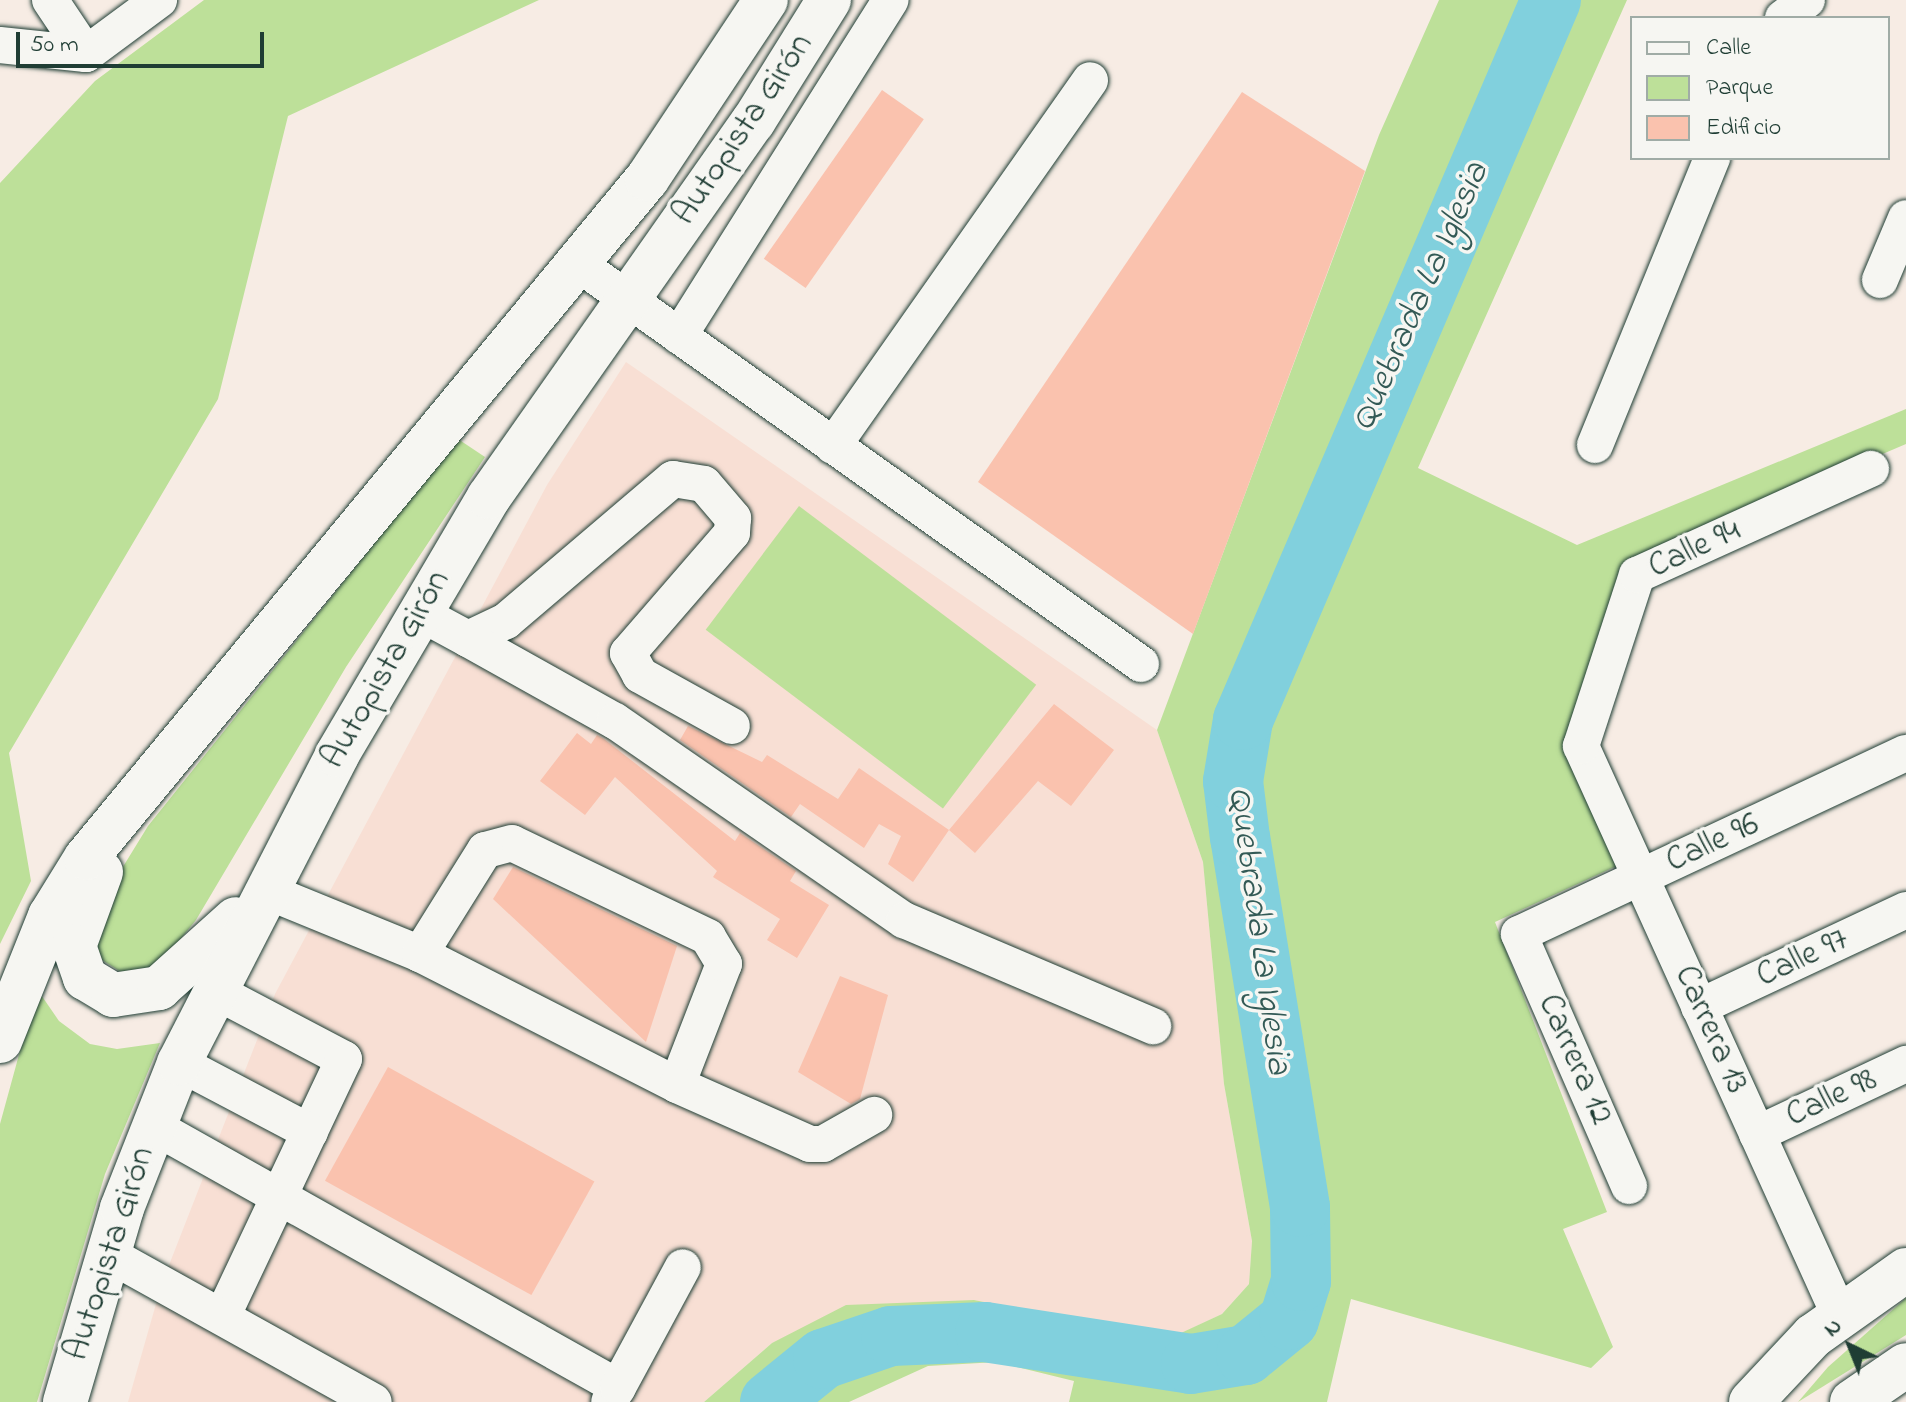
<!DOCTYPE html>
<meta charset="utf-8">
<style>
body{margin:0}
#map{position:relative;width:1906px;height:1402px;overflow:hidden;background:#f7ece4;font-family:"Indie Flower",sans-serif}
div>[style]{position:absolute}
.built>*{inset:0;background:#f8dfd4}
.green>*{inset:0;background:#bde099;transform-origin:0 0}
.river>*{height:60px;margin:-30px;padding:0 30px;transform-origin:30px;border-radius:30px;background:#81d0dd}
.building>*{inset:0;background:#fac2ae;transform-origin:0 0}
.roads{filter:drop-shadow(0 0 2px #1f3d34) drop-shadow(0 0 2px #1f3d34)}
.minor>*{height:36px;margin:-18px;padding:0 18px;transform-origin:18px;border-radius:18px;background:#f6f6f2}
.major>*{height:44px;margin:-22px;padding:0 22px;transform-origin:22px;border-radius:22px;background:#f6f6f2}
.highway>*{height:44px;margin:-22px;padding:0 22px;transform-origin:22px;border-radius:22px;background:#f6f6f2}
span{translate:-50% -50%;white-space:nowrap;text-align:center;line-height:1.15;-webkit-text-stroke:7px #f6f6f2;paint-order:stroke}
.street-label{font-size:34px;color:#1f3d34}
.water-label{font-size:36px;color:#335a56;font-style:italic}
.legend{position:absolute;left:1630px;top:16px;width:260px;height:144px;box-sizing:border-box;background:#f6f6f2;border:2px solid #a0aca6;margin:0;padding:10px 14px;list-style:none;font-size:24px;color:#1f3d34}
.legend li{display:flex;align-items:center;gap:16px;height:40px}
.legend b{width:40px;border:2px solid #a0aca6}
.north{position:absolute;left:1810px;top:1306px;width:80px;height:80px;-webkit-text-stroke:6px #f6f6f2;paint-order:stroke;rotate:317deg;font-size:22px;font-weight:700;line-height:32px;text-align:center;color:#1f3d34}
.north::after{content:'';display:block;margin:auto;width:28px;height:36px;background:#1f3d34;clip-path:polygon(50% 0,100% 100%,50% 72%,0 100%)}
.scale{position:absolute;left:16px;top:32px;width:248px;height:36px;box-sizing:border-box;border:4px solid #1f3d34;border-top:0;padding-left:10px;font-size:24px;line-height:28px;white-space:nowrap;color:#1f3d34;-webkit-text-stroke:6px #f6f6f2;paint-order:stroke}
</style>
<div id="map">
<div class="built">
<div style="clip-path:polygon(626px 362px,1157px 730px,1203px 862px,1224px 1084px,1252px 1241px,1249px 1284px,1222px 1314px,1169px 1339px,974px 1300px,772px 1343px,704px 1402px,128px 1402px,162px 1283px,275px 994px,547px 485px)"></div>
</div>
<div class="green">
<div style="clip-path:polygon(204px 0,539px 0,288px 116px,218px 399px,9px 753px,31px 881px,0 944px,0 183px,95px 81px)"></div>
<div style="clip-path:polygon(1439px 0,1627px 0,1418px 468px,1577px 545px,1906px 409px,1906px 444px,1627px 563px,1564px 741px,1621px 864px,1495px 922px,1607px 1212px,1563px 1229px,1613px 1347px,1591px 1368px,1351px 1299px,1327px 1402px,1069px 1402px,1074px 1381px,997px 1362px,928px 1366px,849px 1402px,704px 1402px,772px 1343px,846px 1305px,974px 1300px,1168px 1339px,1222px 1314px,1249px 1284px,1252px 1241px,1224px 1084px,1203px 862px,1157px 730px,1379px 135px)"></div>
<div style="clip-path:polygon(458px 439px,485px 457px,346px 667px,196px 920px,160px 964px,141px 972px,121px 972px,102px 960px,91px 943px,113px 883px,148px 826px)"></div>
<div style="left:799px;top:506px;width:297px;height:155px;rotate:37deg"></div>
<div style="clip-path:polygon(37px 989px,59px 1021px,90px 1044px,117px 1049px,160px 1043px,105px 1174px,37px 1402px,0 1402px,0 1124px)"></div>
<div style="clip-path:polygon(1906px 1298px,1906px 1335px,1798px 1402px,1828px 1367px)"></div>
</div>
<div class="river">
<div style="left:770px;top:1402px;width:68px;rotate:-39.1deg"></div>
<div style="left:823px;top:1359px;width:72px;rotate:-18.7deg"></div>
<div style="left:891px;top:1336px;width:94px;rotate:-2.4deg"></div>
<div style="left:985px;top:1332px;width:208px;rotate:8.8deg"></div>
<div style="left:1191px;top:1364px;width:56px;rotate:-9.3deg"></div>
<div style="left:1246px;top:1355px;width:55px;rotate:-39.1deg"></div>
<div style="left:1289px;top:1320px;width:41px;rotate:-72.9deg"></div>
<div style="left:1301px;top:1281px;width:74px;rotate:-90.8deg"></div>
<div style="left:1300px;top:1207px;width:374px;rotate:-99.2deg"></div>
<div style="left:1240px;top:838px;width:57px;rotate:-97deg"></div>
<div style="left:1233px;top:781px;width:62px;rotate:-80.7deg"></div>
<div style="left:1243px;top:720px;width:783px;rotate:-66.84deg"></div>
</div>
<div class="building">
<div style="left:882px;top:90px;width:51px;height:206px;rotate:35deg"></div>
<div style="clip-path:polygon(1242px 92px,1365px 171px,1193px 634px,978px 482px)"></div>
<div style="clip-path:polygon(1054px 704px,1114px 750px,1071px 806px,1038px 781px,975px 853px,949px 830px)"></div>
<div style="clip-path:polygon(688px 726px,762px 762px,767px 755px,838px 799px,859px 768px,949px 830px,913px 882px,888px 864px,901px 836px,879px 824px,864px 848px,800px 804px,791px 817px,680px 740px)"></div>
<div style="clip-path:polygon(577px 733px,591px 744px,597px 735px,604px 739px,735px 841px,740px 833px,796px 871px,790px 881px,829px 905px,797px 958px,767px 940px,780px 919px,713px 877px,717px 871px,615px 777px,585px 815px,540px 781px)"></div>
<div style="clip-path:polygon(513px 867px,677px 946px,646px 1042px,493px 899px)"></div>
<div style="clip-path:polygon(840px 976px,888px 995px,860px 1099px,851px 1104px,798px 1072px)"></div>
<div style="left:388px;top:1067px;width:236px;height:130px;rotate:29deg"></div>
</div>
<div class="roads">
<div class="minor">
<div style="left:50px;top:0;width:65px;rotate:56.3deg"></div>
<div style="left:1783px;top:18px;width:30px;rotate:-37deg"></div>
<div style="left:0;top:45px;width:86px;rotate:6deg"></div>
<div style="left:86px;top:54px;width:91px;rotate:-36.5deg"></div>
<div style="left:577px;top:263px;width:692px;rotate:35.41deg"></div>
<div style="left:1880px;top:280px;width:67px;rotate:-67.2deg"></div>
<div style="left:679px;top:336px;width:397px;rotate:-57.8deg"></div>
<div style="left:1595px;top:445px;width:310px;rotate:-67.8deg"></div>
<div style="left:833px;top:446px;width:447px;rotate:-54.9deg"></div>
<div style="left:418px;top:612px;width:57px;rotate:28.4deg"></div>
<div style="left:468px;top:639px;width:42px;rotate:-25.3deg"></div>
<div style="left:506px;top:621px;width:219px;rotate:-40.4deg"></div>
<div style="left:673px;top:479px;width:31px;rotate:9deg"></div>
<div style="left:704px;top:484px;width:45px;rotate:49.5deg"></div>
<div style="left:733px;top:518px;width:15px;rotate:94deg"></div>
<div style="left:732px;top:533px;width:159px;rotate:130.9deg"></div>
<div style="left:628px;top:653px;width:25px;rotate:61deg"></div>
<div style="left:640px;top:675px;width:105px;rotate:29deg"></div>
<div style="left:468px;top:639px;width:168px;rotate:29.2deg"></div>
<div style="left:615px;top:721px;width:351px;rotate:34.6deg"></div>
<div style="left:904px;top:920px;width:271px;rotate:23.1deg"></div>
<div style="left:266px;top:891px;width:166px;rotate:22.2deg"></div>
<div style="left:420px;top:954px;width:288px;rotate:27deg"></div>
<div style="left:677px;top:1085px;width:130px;rotate:-68.8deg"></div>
<div style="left:724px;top:964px;width:31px;rotate:-121deg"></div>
<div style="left:708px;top:937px;width:217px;rotate:-154.4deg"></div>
<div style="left:512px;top:843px;width:28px;rotate:165deg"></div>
<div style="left:485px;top:850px;width:123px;rotate:122deg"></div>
<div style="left:213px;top:990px;width:148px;rotate:27.8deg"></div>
<div style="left:344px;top:1059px;width:285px;rotate:115.3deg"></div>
<div style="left:1699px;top:1007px;width:229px;rotate:-25.1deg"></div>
<div style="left:179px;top:1063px;width:148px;rotate:27.8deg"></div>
<div style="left:677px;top:1085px;width:145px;rotate:23.9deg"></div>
<div style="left:810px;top:1144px;width:13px"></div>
<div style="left:823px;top:1144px;width:59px;rotate:-29.6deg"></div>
<div style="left:153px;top:1126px;width:533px;rotate:29.31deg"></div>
<div style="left:618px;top:1387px;width:17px;rotate:121deg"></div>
<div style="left:1757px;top:1134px;width:165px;rotate:-25.2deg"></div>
<div style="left:1629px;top:1186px;width:275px;rotate:-113.6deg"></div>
<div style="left:1519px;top:934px;width:427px;rotate:-25.1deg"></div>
<div style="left:108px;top:1254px;width:304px;rotate:29.1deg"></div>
<div style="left:1839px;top:1314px;width:624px;rotate:-114.43deg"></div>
<div style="left:1581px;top:746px;width:180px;rotate:-71.9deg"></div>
<div style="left:1637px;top:575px;width:257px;rotate:-24.4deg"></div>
<div style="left:618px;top:1387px;width:136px;rotate:-61.6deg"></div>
</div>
<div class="major">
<div style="left:1751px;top:1402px;width:91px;rotate:-46.8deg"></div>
<div style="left:1813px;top:1336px;width:114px;rotate:-35.4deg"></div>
<div style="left:1852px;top:1402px;width:65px;rotate:-34.4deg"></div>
</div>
<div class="highway">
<div style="left:101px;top:872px;width:79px;rotate:110deg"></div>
<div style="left:74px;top:946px;width:34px;rotate:71deg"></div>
<div style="left:85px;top:978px;width:33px;rotate:31deg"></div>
<div style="left:113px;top:995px;width:47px;rotate:-8.7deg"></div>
<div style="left:159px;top:988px;width:103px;rotate:-41.9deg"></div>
<div style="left:0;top:1041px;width:135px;rotate:-68.2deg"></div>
<div style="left:50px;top:916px;width:68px;rotate:-58.2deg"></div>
<div style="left:86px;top:858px;width:881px;rotate:-50.44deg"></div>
<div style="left:647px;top:179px;width:215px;rotate:-56.4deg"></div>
<div style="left:65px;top:1402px;width:202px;rotate:-73.6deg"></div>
<div style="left:122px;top:1208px;width:156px;rotate:-68.5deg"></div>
<div style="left:179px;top:1063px;width:346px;rotate:-62.8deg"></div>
<div style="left:337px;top:755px;width:299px;rotate:-59.5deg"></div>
<div style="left:489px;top:497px;width:459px;rotate:-54.9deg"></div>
<div style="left:753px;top:122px;width:144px;rotate:-58.1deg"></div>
</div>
</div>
<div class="street-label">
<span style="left:744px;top:130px;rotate:-56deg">Autopista Girón</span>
<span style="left:1695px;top:550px;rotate:-25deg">Calle 94</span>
<span style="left:387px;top:670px;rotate:-60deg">Autopista Girón</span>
<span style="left:1713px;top:844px;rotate:-25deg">Calle 96</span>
<span style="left:1803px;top:959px;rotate:-25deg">Calle 97</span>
<span style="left:1710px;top:1030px;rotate:66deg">Carrera 13</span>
<span style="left:1574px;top:1060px;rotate:66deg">Carrera 12</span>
<span style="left:1832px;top:1099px;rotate:-25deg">Calle 98</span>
<span style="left:111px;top:1254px;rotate:-72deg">Autopista Girón</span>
</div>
<div class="water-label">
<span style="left:1421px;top:297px;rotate:-66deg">Quebrada La Iglesia</span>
<span style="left:1258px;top:931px;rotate:82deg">Quebrada La Iglesia</span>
</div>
<ul class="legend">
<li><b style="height:10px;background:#f6f6f2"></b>Calle</li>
<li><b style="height:22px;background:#bde099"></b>Parque</li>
<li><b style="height:22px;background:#fac2ae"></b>Edificio</li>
</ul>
<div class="north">N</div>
<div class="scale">50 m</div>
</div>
